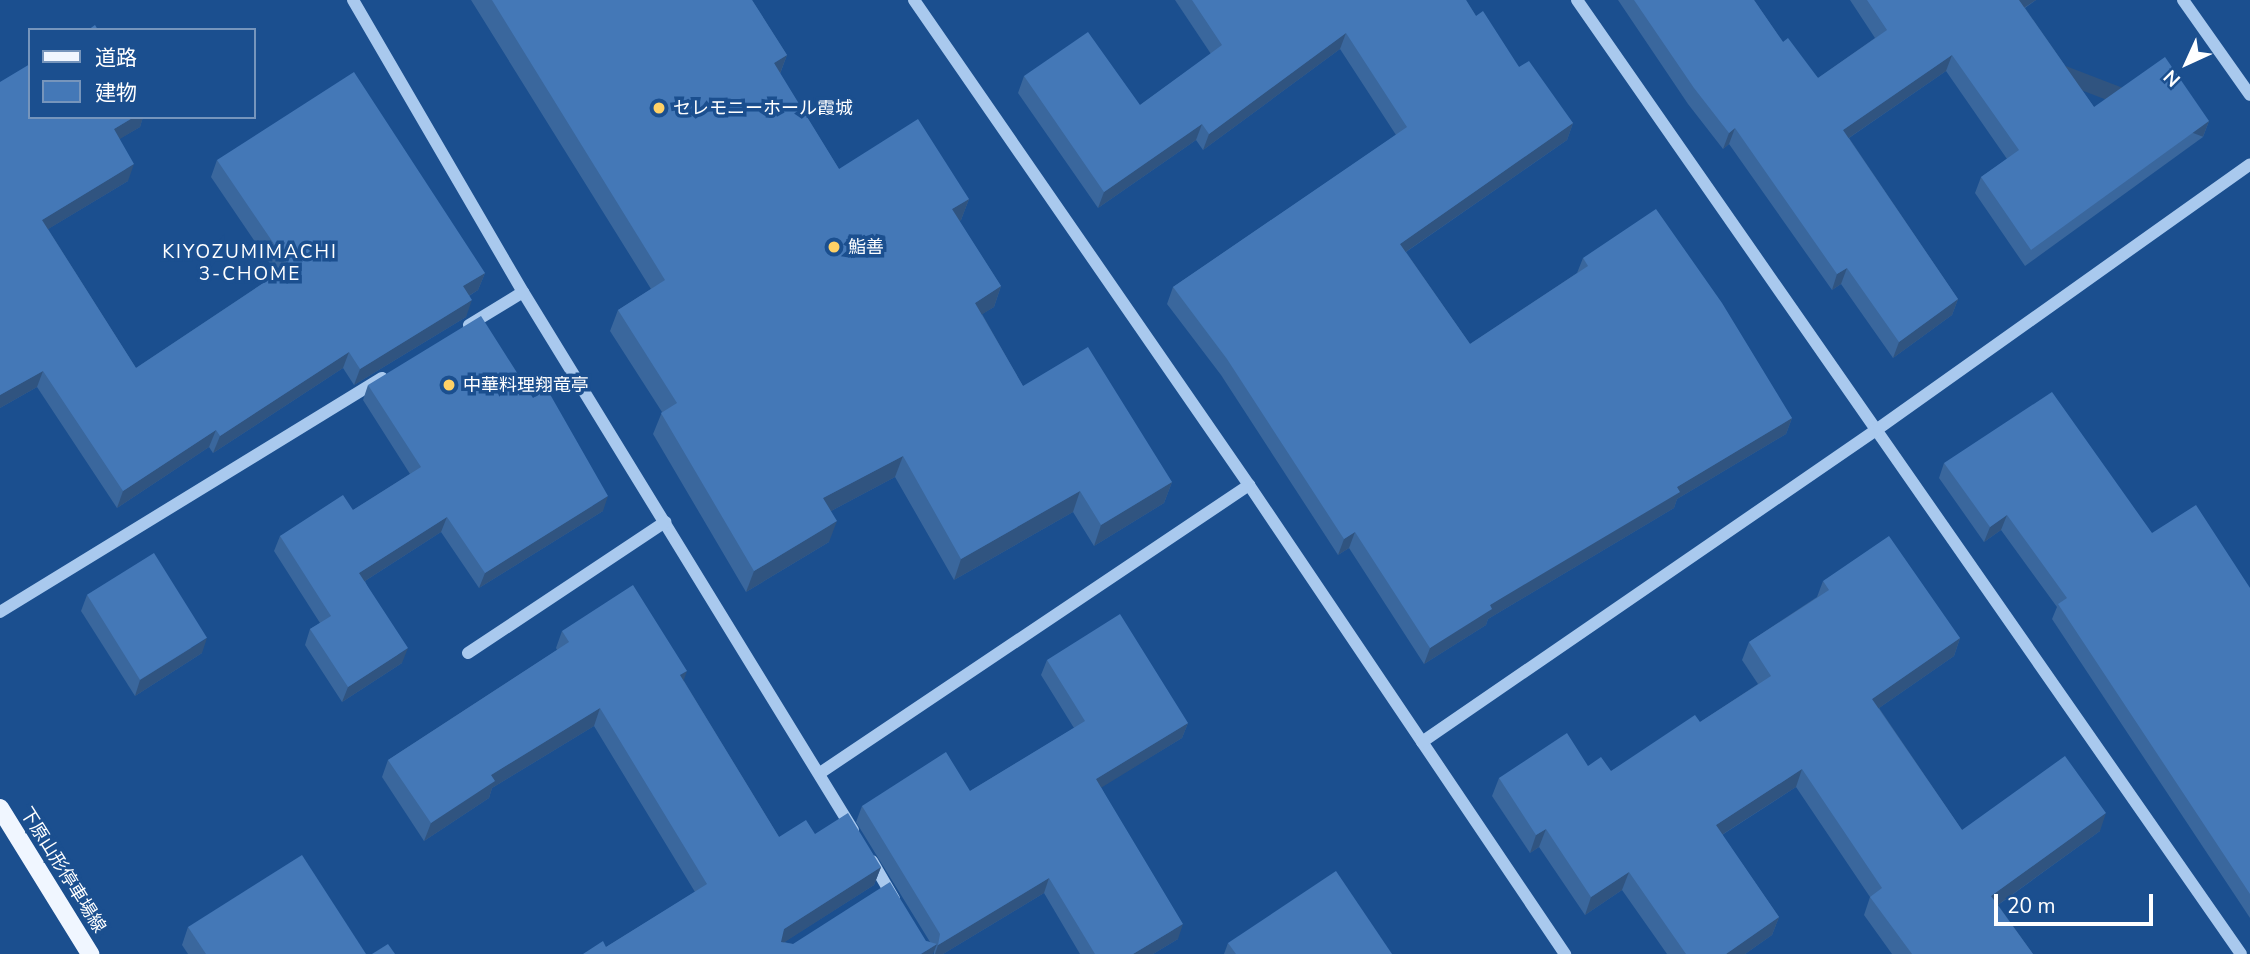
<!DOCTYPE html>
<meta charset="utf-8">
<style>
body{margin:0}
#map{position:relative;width:2250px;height:954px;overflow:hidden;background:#1b4f8f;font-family:"Nunito Sans","Noto Sans JP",sans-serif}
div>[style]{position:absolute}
.minor>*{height:12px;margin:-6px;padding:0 6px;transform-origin:6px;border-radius:6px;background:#a9c9ee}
.major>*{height:18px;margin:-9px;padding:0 9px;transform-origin:9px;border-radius:9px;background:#f0f6ff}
.wall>*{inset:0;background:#3a679d}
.shaded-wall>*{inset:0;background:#305480;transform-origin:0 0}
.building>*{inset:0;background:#4478b7;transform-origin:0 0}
.dots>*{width:19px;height:19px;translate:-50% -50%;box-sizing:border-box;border:4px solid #1b4f8f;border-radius:50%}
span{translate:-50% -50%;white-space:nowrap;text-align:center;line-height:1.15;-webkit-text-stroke:7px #1b4f8f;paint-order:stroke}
.poi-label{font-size:18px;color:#fff}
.left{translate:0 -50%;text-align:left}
.street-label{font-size:18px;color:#fff}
.neighbourhood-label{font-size:19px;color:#fff;letter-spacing:2px}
.legend{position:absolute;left:28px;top:28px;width:228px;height:91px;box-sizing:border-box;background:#1b4f8f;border:2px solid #7695bc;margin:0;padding:9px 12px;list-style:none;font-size:21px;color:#fff}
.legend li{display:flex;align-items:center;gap:14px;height:35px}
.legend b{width:35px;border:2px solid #7695bc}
.north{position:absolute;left:2152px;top:28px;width:70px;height:70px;-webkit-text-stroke:5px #1b4f8f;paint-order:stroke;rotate:225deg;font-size:19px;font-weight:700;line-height:28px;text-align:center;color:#fff}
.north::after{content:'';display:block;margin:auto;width:24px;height:32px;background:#fff;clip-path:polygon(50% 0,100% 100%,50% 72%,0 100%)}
.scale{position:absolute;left:1994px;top:894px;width:159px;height:32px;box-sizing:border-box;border:4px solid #fff;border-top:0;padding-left:9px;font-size:21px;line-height:24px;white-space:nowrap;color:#fff;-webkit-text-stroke:5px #1b4f8f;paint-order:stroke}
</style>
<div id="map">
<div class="minor">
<div style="left:353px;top:0;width:338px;rotate:59.8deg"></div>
<div style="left:523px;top:292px;width:631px;rotate:58.48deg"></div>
<div style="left:914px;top:0;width:589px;rotate:55.37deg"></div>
<div style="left:1249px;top:485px;width:566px;rotate:56.03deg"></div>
<div style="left:1577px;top:0;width:1162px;rotate:55.16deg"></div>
<div style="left:2183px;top:0;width:116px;rotate:54.8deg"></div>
<div style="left:469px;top:325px;width:63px;rotate:-31.4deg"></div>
<div style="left:0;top:612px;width:448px;rotate:-31.5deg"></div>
<div style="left:468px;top:653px;width:237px;rotate:-33.6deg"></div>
<div style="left:1422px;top:742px;width:554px;rotate:-34.49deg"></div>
<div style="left:1879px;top:428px;width:455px;rotate:-35.4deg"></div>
<div style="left:820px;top:773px;width:517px;rotate:-33.87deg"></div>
<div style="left:872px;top:861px;width:44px;rotate:59.9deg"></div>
</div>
<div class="major">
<div style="left:0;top:808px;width:172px;rotate:58.3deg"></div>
</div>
<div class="wall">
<div style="clip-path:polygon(471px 0,752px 0,787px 55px,780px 74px,839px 169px,969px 199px,961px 220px,959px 221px,1001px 286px,994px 307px,982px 314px,1023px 386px,1172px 482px,1164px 503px,1094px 546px,1073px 512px,954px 580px,895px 477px,831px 511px,829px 542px,746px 592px,653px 434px,662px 412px,610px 331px,618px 310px,651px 289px)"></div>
<div style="clip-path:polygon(1175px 0,1466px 0,1476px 16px,1519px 67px,1573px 123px,1567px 140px,1406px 252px,1470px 344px,1577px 273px,1583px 258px,1792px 418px,1786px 434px,1677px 499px,1674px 508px,1488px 619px,1486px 625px,1424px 664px,1349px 548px,1338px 555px,1221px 375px,1167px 304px,1173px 287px,1396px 135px,1340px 49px,1203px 150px,1196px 140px,1098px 208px,1018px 93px,1024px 76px,1140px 105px,1211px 54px)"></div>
<div style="clip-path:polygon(1618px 0,1754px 0,1783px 42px,1818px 78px,1875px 38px,1850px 0,2036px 0,2025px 8px,2094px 107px,2209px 121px,2203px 137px,2025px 266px,1975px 193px,1981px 177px,2007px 159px,1946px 71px,1849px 138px,1958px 299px,1952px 315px,1893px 358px,1841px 284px,1832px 290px,1729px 144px,1723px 149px,1688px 104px)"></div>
<div style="clip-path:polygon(0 82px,30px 117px,143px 117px,140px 127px,119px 139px,128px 181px,48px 229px,136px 368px,277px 274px,211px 177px,217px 160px,485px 273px,478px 290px,469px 296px,466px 317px,354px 385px,343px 368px,213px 453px,209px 447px,117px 508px,37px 387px,0 408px)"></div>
<div style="clip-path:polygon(368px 385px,603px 511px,479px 588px,441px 532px,365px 581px,402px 663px,342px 702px,305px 645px,310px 629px,320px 623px,274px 551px,280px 536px,353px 510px,410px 474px,363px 400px)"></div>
<div style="clip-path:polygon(1944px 463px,2152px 533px,2250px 588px,2250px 918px,2052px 619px,2057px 607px,2001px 530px,1984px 542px,1939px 478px)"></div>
<div style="clip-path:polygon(1823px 581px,1960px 638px,1954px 656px,1879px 708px,1962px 830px,2100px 831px,1998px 905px,2033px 954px,1892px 954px,1864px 915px,1870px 897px,1796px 787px,1722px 835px,1779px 917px,1772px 935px,1745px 954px,1667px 954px,1622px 890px,1585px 915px,1539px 847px,1530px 853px,1492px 796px,1499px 778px,1588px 766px,1611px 771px,1700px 722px,1758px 684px,1742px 660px,1749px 642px,1817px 597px)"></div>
<div style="clip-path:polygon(87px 595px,202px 653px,135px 696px,81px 611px)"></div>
<div style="clip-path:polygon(562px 631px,684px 681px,779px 837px,815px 834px,881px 867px,874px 885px,784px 942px,793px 944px,926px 941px,930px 942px,856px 822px,862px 806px,970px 791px,1074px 728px,1041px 675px,1047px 660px,1188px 723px,1182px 738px,1101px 787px,1178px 939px,1153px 954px,1080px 954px,1044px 893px,943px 954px,934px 954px,934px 951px,606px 947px,695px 892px,594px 726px,492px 788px,489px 798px,424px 841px,382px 777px,388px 760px,557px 650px,556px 648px)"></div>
<div style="clip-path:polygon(188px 927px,366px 954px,188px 954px,182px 945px)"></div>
<div style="clip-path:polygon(1228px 943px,1392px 954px,1224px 954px)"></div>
</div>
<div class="shaded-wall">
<div style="clip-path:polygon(2019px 0,2036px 0,2013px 15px)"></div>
<div style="clip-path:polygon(1346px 33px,1340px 49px,1203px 150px,1209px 134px)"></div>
<div style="clip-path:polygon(787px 55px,779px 76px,774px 63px)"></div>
<div style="clip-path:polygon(1952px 55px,1946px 71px,1837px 146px,1843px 130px)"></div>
<div style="clip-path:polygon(134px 117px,143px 117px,140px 127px,108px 146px,114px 129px)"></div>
<div style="left:2209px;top:121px;width:17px;height:220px;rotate:111deg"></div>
<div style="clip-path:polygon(1573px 123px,1567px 140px,1394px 260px,1400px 244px)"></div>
<div style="clip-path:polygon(1202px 124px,1196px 140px,1098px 208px,1104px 192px)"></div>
<div style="clip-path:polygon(1735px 128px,1729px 144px,1723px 149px,1729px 133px)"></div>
<div style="clip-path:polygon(134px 164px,128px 181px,35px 237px,42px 220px)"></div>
<div style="clip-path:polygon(969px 199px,961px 220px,944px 230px,952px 209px)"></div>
<div style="clip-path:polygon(1847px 268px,1841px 284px,1832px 290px,1837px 274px)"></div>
<div style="clip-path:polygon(485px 273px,478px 290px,457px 303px,463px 286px)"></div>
<div style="clip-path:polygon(1001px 286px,994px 307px,968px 323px,975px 303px)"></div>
<div style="clip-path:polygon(1958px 299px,1952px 315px,1893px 358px,1899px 342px)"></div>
<div style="clip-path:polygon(472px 300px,466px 317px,354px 385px,360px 369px)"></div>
<div style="clip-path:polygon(349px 352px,343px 368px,213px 453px,220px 436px)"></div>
<div style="clip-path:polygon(43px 371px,37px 387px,0 408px,0 395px)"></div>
<div style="clip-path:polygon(1792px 418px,1786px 434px,1677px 499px,1674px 508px,1488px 619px,1486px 625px,1424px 664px,1430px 648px,1490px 605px,1677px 487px)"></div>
<div style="clip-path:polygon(216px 430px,209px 447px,117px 508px,123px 491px)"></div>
<div style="clip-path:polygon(903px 456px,895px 477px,816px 519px,823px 498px)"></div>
<div style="clip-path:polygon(1172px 482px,1164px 503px,1094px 546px,1101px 525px)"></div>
<div style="clip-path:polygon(1080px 491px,1073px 512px,954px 580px,961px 559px)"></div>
<div style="clip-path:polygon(608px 496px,603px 511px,479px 588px,485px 573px)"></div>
<div style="clip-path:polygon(2007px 515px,2001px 530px,1984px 542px,1990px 527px)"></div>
<div style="clip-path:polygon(447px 517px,441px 532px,354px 588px,359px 573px)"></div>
<div style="clip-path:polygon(837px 521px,829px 542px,746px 592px,754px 571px)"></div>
<div style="clip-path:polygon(1355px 532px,1349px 548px,1338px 555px,1344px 539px)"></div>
<div style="clip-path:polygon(207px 638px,202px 653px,135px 696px,140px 680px)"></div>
<div style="clip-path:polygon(1960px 638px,1954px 656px,1866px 717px,1872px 699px)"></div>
<div style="clip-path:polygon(408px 648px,402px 663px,342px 702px,348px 687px)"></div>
<div style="clip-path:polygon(687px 671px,681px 688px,680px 675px)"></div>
<div style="clip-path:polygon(600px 708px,594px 726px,492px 788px,489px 798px,424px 841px,431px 823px,491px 775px)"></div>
<div style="clip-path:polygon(1188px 723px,1182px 738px,1091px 794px,1096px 779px)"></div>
<div style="clip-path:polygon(1802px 769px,1796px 787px,1709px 843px,1716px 825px)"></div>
<div style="clip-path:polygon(2106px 813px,2100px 831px,1985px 914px,1991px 896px)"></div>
<div style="clip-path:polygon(1546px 829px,1539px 847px,1530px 853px,1536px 835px)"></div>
<div style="clip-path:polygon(881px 867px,874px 885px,777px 947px,784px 929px)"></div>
<div style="clip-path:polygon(1629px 872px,1622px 890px,1585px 915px,1591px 897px)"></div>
<div style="clip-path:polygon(1049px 878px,1044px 893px,943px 954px,935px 954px,938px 945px)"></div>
<div style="clip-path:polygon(1779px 917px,1772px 935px,1745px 954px,1726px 954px)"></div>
<div style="clip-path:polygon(1183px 924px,1178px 939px,1153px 954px,1133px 954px)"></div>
<div style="clip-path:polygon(937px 944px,933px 954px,921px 954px)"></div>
</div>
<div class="building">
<div style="clip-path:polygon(492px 0,752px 0,787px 55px,774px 63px,839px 169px,918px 119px,969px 199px,952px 209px,1001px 286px,975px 303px,1023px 386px,1088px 347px,1172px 482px,1101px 525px,1080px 491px,961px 559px,903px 456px,823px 498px,837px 521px,754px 571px,661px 413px,677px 403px,618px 310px,665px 280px)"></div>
<div style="clip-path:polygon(1192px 0,1466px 0,1476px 16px,1483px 11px,1519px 67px,1529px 61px,1573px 123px,1400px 244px,1470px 344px,1588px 266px,1583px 258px,1656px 209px,1722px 303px,1792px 418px,1677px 487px,1680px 492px,1490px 605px,1492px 609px,1430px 648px,1355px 532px,1344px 539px,1227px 359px,1173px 287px,1407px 127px,1346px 33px,1209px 134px,1202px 124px,1104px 192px,1024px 76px,1088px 32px,1140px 105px,1222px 45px)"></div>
<div style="clip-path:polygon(1634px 0,1754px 0,1783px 42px,1788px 38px,1818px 78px,1887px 30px,1867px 0,2019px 0,2094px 107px,2165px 57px,2209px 121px,2031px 250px,1981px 177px,2019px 150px,1952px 55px,1843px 130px,1958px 299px,1899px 342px,1847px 268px,1837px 274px,1735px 128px,1729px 133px,1694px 88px)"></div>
<div style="clip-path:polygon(95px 25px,98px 30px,88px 30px)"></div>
<div style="clip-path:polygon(30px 64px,30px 117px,134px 117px,114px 129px,134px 164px,42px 220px,136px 368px,289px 266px,217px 160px,354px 72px,485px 273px,463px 286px,472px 300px,360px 369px,349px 352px,220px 436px,216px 430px,123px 491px,43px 371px,0 395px,0 82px)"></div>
<div style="clip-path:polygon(481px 316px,533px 398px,547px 389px,608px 496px,485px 573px,447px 517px,359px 573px,408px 648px,348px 687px,310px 629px,331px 616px,280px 536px,343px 495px,353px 510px,421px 467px,368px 385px)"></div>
<div style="clip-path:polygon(2052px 392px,2152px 533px,2196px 505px,2250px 588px,2250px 894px,2058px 604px,2067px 598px,2007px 515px,1990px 527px,1944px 463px)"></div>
<div style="clip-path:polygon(1889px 536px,1960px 638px,1872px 699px,1962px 830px,2065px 756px,2106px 813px,1991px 896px,2033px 954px,1912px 954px,1870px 897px,1882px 888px,1802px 769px,1716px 825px,1779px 917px,1726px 954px,1686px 954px,1629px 872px,1591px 897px,1546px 829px,1536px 835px,1499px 778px,1567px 733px,1588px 766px,1601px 757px,1611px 771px,1695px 715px,1700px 722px,1771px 676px,1749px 642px,1829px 590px,1823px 581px)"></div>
<div style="left:154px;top:553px;width:100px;height:79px;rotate:58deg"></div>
<div style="clip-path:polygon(633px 585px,687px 671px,680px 675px,779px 837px,806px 820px,815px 834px,848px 813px,881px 867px,784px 929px,781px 942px,793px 944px,890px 882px,926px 941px,937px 944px,921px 954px,583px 954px,603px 941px,606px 947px,707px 884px,600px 708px,491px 775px,495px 781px,431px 823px,388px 760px,569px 642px,562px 631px)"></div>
<div style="clip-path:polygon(1120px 614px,1188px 723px,1096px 779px,1183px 924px,1133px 954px,1095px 954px,1049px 878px,938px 945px,940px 934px,862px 806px,946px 752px,970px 791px,1085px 721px,1047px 660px)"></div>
<div style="clip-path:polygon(302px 855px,366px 954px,206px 954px,188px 927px)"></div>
<div style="clip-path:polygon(1336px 871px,1392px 954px,1236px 954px,1228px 943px)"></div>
<div style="clip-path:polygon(388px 944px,395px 954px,372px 954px)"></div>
</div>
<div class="dots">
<div style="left:659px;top:108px;background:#ffd166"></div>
<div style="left:834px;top:247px;background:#ffd166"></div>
<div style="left:449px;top:385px;background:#ffd166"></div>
</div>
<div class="poi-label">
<span class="left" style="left:673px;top:108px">セレモニーホール霞城</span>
<span class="left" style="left:848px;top:247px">鮨善</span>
<span class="left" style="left:463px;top:385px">中華料理翔竜亭</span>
</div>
<div class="street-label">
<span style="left:63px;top:870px;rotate:58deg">下原山形停車場線</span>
</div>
<div class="neighbourhood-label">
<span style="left:250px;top:264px">KIYOZUMIMACHI<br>3-CHOME</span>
</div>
<ul class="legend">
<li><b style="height:9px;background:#f0f6ff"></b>道路</li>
<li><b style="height:19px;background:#4478b7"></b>建物</li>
</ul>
<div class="north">N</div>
<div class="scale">20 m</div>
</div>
